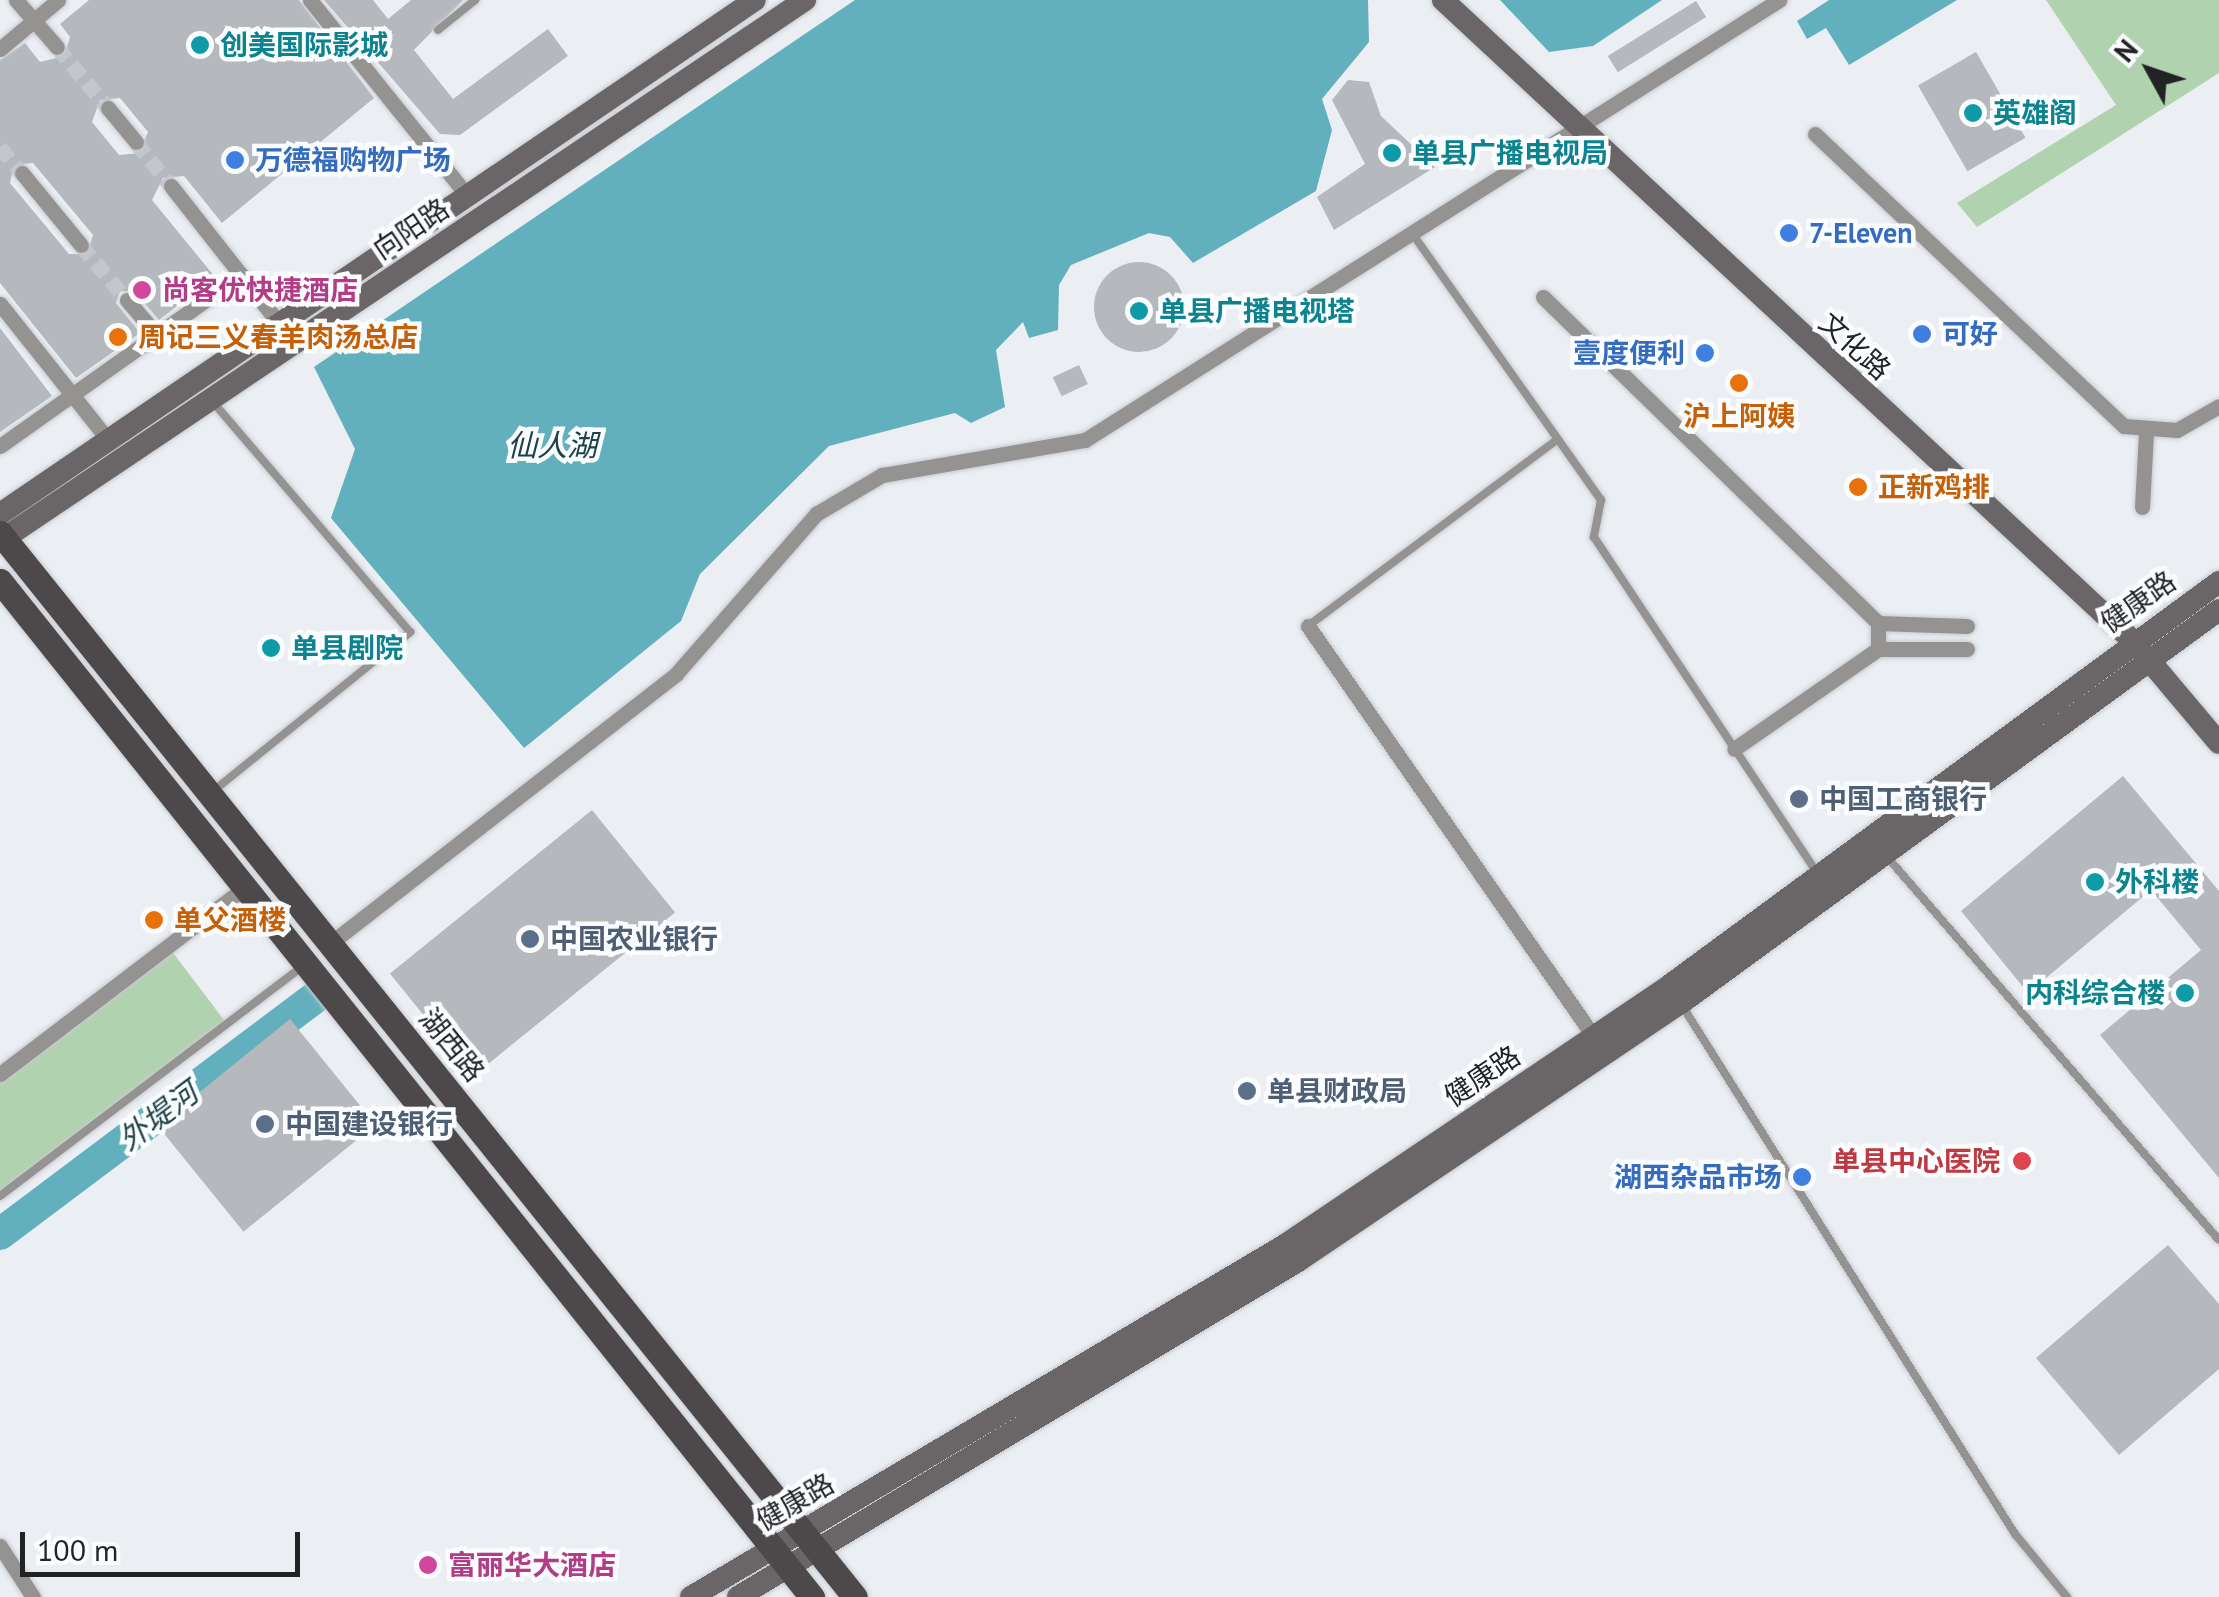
<!DOCTYPE html>
<meta charset="utf-8">
<style>
body{margin:0}
#map{position:relative;width:2219px;height:1597px;overflow:hidden;background:#ebeff4;font-family:"PT Sans","Noto Sans SC",sans-serif}
div>[style]{position:absolute}
.green>*{inset:0;background:#b1d2ae}
.water>*{inset:0;background:#62b0bd}
.river>*{height:32px;margin:-16px;padding:0 16px;transform-origin:16px;border-radius:16px;background:#62b0bd}
.building>*{inset:0;background:#b5b9be;transform-origin:0 0}
.round{border-radius:50%}
.street-tunnel>*{height:15px;margin-top:-7.5px;transform-origin:0;background:repeating-linear-gradient(90deg,#c3c6cb 0 15px,transparent 0 23px)}
.roads{filter:drop-shadow(0 0 2px #c7cacf) drop-shadow(0 0 2px #c7cacf)}
.lane>*{height:8px;margin:-4px;padding:0 4px;transform-origin:4px;border-radius:4px;background:#959292}
.street>*{height:15px;margin:-7.5px;padding:0 7.5px;transform-origin:7.5px;border-radius:7.5px;background:#959292}
.secondary>*{height:22px;margin:-11px;padding:0 11px;transform-origin:11px;border-radius:11px;background:#6a6667}
.primary>*{height:25px;margin:-12.5px;padding:0 12.5px;transform-origin:12.5px;border-radius:12.5px;background:#4d4849}
.dots>*{width:28px;height:28px;translate:-50% -50%;box-sizing:border-box;border:5px solid #fafcfe;border-radius:50%}
span{translate:-50% -50%;white-space:nowrap;text-align:center;line-height:1.15;-webkit-text-stroke:9px #fafcfe;paint-order:stroke}
.culture-label{font-size:28px;color:#0d838f;font-weight:700}
.left{translate:0 -50%;text-align:left}
.right{translate:-100% -50%;text-align:right}
.shop-label{font-size:28px;color:#366cbe;font-weight:700}
.street-label{font-size:28px;color:#222325}
.hotel-label{font-size:28px;color:#b23c85;font-weight:700}
.food-label{font-size:28px;color:#c56008;font-weight:700}
.service-label{font-size:28px;color:#4e5e75;font-weight:700}
.health-label{font-size:28px;color:#be3a42;font-weight:700}
.water-label{font-size:30px;color:#1d4248;font-style:italic}
.north{position:absolute;left:2099px;top:20px;width:100px;height:100px;-webkit-text-stroke:8px #fafcfe;paint-order:stroke;rotate:310deg;font-size:28px;font-weight:700;line-height:40px;text-align:center;color:#222325}
.north::after{content:'';display:block;margin:auto;width:35px;height:45px;background:#222325;clip-path:polygon(50% 0,100% 100%,50% 72%,0 100%)}
.scale{position:absolute;left:20px;top:1532px;width:280px;height:45px;box-sizing:border-box;border:5px solid #222325;border-top:0;padding-left:12px;font-size:30px;line-height:35px;white-space:nowrap;color:#222325;-webkit-text-stroke:8px #fafcfe;paint-order:stroke}
</style>
<div id="map">
<div class="green">
<div style="clip-path:polygon(2046px 0,2219px 0,2219px 73px,1977px 227px,1957px 203px,2116px 105px)"></div>
<div style="clip-path:polygon(168px 946px,227px 1024px,0 1196px,0 1074px)"></div>
</div>
<div class="water">
<div style="clip-path:polygon(855px 0,1368px 0,1369px 42px,1322px 99px,1332px 130px,1316px 191px,1193px 263px,1170px 237px,1149px 233px,1071px 265px,1059px 285px,1058px 330px,1029px 338px,1023px 322px,996px 350px,1005px 407px,971px 423px,955px 413px,829px 446px,700px 574px,681px 621px,524px 748px,331px 518px,355px 449px,314px 367px)"></div>
<div style="clip-path:polygon(1500px 0,1662px 0,1593px 46px,1549px 52px)"></div>
<div style="clip-path:polygon(1829px 0,1957px 0,1849px 65px,1826px 28px,1807px 39px,1797px 21px)"></div>
</div>
<div class="river">
<div style="left:0;top:1234px;width:395px;rotate:-36.9deg"></div>
</div>
<div class="building">
<div style="clip-path:polygon(evenodd,89px 0,299px 0,374px 98px,222px 223px,184px 176px,163px 178px,152px 200px,215px 277px,159px 320px,135px 292px,120px 291px,116px 303px,140px 333px,76px 378px,0 283px,0 60px,25px 43px,40px 62px,64px 56px,70px 37px,60px 24px,89px 0,120px 98px,148px 132px,139px 153px,119px 155px,92px 122px,100px 100px,120px 98px,89px 0,33px 163px,93px 235px,87px 254px,69px 254px,10px 183px,14px 165px,33px 163px)"></div>
<div style="clip-path:polygon(324px 0,373px 0,388px 19px,411px 0,463px 0,414px 50px,453px 99px,548px 29px,568px 56px,460px 135px,440px 134px)"></div>
<div style="left:1696px;top:1px;width:19px;height:104px;rotate:58deg"></div>
<div style="left:1976px;top:52px;width:99px;height:67px;rotate:60deg"></div>
<div style="clip-path:polygon(1348px 80px,1369px 82px,1381px 116px,1435px 167px,1334px 230px,1317px 197px,1365px 164px,1332px 100px)"></div>
<div class="round" style="left:1094px;top:262px;width:90px;height:90px"></div>
<div style="clip-path:polygon(0 328px,52px 396px,0 432px)"></div>
<div style="left:1079px;top:365px;width:21px;height:29px;rotate:65deg"></div>
<div style="clip-path:polygon(2123px 776px,2219px 891px,2219px 1178px,2100px 1035px,2201px 950px,2151px 890px,2028px 993px,1961px 911px)"></div>
<div style="left:592px;top:810px;width:132px;height:260px;rotate:51deg"></div>
<div style="left:290px;top:1019px;width:136px;height:170px;rotate:51deg"></div>
<div style="clip-path:polygon(2168px 1245px,2219px 1304px,2219px 1369px,2119px 1455px,2036px 1358px)"></div>
</div>
<div class="street-tunnel">
<div style="left:57px;top:47px;width:80px;rotate:50.1deg"></div>
<div style="left:136px;top:142px;width:56px;rotate:51.5deg"></div>
<div style="left:0;top:147px;width:34px;rotate:50deg"></div>
<div style="left:81px;top:245px;width:72px;rotate:50.1deg"></div>
</div>
<div class="roads">
<div class="lane">
<div style="left:438px;top:30px;width:48px;rotate:-39deg"></div>
<div style="left:1414px;top:236px;width:324px;rotate:54.7deg"></div>
<div style="left:1601px;top:500px;width:38px;rotate:101deg"></div>
<div style="left:1594px;top:537px;width:405px;rotate:56.4deg"></div>
<div style="left:1308px;top:626px;width:309px;rotate:-36.8deg"></div>
<div style="left:212px;top:792px;width:255px;rotate:-38.9deg"></div>
<div style="left:410px;top:632px;width:301px;rotate:-130.6deg"></div>
<div style="left:1888px;top:858px;width:505px;rotate:49.09deg"></div>
<div style="left:1683px;top:1007px;width:623px;rotate:57.79deg"></div>
<div style="left:2015px;top:1534px;width:82px;rotate:50.5deg"></div>
<div style="left:0;top:1196px;width:380px;rotate:-37.2deg"></div>
</div>
<div class="street">
<div style="left:16px;top:0;width:62px;rotate:48.9deg"></div>
<div style="left:310px;top:0;width:249px;rotate:51.2deg"></div>
<div style="left:0;top:49px;width:76px;rotate:-40.2deg"></div>
<div style="left:108px;top:108px;width:44px;rotate:50.5deg"></div>
<div style="left:1815px;top:134px;width:425px;rotate:43.4deg"></div>
<div style="left:2124px;top:426px;width:53px;rotate:4.3deg"></div>
<div style="left:2177px;top:430px;width:48px;rotate:-29.7deg"></div>
<div style="left:22px;top:173px;width:93px;rotate:50.7deg"></div>
<div style="left:171px;top:186px;width:174px;rotate:51.8deg"></div>
<div style="left:1543px;top:297px;width:467px;rotate:44.2deg"></div>
<div style="left:1878px;top:623px;width:26px;rotate:90deg"></div>
<div style="left:1878px;top:649px;width:175px;rotate:145.2deg"></div>
<div style="left:127px;top:300px;width:48px;rotate:49.3deg"></div>
<div style="left:0;top:304px;width:174px;rotate:51.5deg"></div>
<div style="left:0;top:446px;width:296px;rotate:-35.4deg"></div>
<div style="left:2142px;top:507px;width:75px;rotate:-86.9deg"></div>
<div style="left:1878px;top:623px;width:89px;rotate:1.9deg"></div>
<div style="left:1308px;top:626px;width:501px;rotate:55.17deg"></div>
<div style="left:1878px;top:649px;width:89px"></div>
<div style="left:332px;top:942px;width:436px;rotate:-37.9deg"></div>
<div style="left:676px;top:674px;width:213px;rotate:-48.8deg"></div>
<div style="left:816px;top:514px;width:77px;rotate:-30.6deg"></div>
<div style="left:882px;top:475px;width:206px;rotate:-9.8deg"></div>
<div style="left:1085px;top:440px;width:822px;rotate:-32.37deg"></div>
<div style="left:0;top:1074px;width:310px;rotate:-37.3deg"></div>
<div style="left:0;top:1546px;width:61px;rotate:57.1deg"></div>
</div>
<div class="secondary">
<div style="left:1443px;top:0;width:942px;rotate:42.89deg"></div>
<div style="left:2133px;top:641px;width:133px;rotate:49.9deg"></div>
<div style="left:0;top:514px;width:913px;rotate:-34.25deg"></div>
<div style="left:0;top:541px;width:970px;rotate:-33.9deg"></div>
<div style="left:691px;top:1597px;width:690px;rotate:-30.65deg"></div>
<div style="left:1285px;top:1245px;width:465px;rotate:-34deg"></div>
<div style="left:1670px;top:985px;width:681px;rotate:-36.28deg"></div>
<div style="left:738px;top:1597px;width:653px;rotate:-30.96deg"></div>
<div style="left:1298px;top:1261px;width:462px;rotate:-34deg"></div>
<div style="left:1681px;top:1003px;width:666px;rotate:-36.15deg"></div>
</div>
<div class="primary">
<div style="left:0;top:533px;width:1365px;rotate:51.22deg"></div>
<div style="left:0;top:581px;width:1301px;rotate:51.37deg"></div>
</div>
</div>
<div class="dots">
<div style="left:200px;top:45px;background:#0f9aa8"></div>
<div style="left:1973px;top:113px;background:#0f9aa8"></div>
<div style="left:1392px;top:153px;background:#0f9aa8"></div>
<div style="left:235px;top:160px;background:#3f7fe0"></div>
<div style="left:1789px;top:233px;background:#3f7fe0"></div>
<div style="left:142px;top:290px;background:#d1479c"></div>
<div style="left:1139px;top:311px;background:#0f9aa8"></div>
<div style="left:1922px;top:334px;background:#3f7fe0"></div>
<div style="left:118px;top:337px;background:#e8710a"></div>
<div style="left:1705px;top:353px;background:#3f7fe0"></div>
<div style="left:1739px;top:383px;background:#e8710a"></div>
<div style="left:1858px;top:487px;background:#e8710a"></div>
<div style="left:271px;top:648px;background:#0f9aa8"></div>
<div style="left:1799px;top:799px;background:#5c6f8a"></div>
<div style="left:2095px;top:882px;background:#0f9aa8"></div>
<div style="left:154px;top:920px;background:#e8710a"></div>
<div style="left:530px;top:939px;background:#5c6f8a"></div>
<div style="left:2185px;top:993px;background:#0f9aa8"></div>
<div style="left:1247px;top:1091px;background:#5c6f8a"></div>
<div style="left:265px;top:1124px;background:#5c6f8a"></div>
<div style="left:2022px;top:1161px;background:#e0444e"></div>
<div style="left:1802px;top:1177px;background:#3f7fe0"></div>
<div style="left:428px;top:1565px;background:#d1479c"></div>
</div>
<div class="culture-label">
<span class="left" style="left:220px;top:45px">创美国际影城</span>
<span class="left" style="left:1993px;top:113px">英雄阁</span>
<span class="left" style="left:1412px;top:153px">单县广播电视局</span>
<span class="left" style="left:1159px;top:311px">单县广播电视塔</span>
<span class="left" style="left:291px;top:648px">单县剧院</span>
<span class="left" style="left:2115px;top:882px">外科楼</span>
<span class="right" style="left:2165px;top:993px">内科综合楼</span>
</div>
<div class="shop-label">
<span class="left" style="left:255px;top:160px">万德福购物广场</span>
<span class="left" style="left:1809px;top:233px">7-Eleven</span>
<span class="left" style="left:1942px;top:334px">可好</span>
<span class="right" style="left:1685px;top:353px">壹度便利</span>
<span class="right" style="left:1782px;top:1177px">湖西杂品市场</span>
</div>
<div class="street-label">
<span style="left:411px;top:229px;rotate:-34deg">向阳路</span>
<span style="left:1855px;top:346px;rotate:42deg">文化路</span>
<span style="left:2138px;top:602px;rotate:-35deg">健康路</span>
<span style="left:452px;top:1045px;rotate:51deg">湖西路</span>
<span style="left:1482px;top:1076px;rotate:-34deg">健康路</span>
<span style="left:795px;top:1502px;rotate:-30deg">健康路</span>
</div>
<div class="hotel-label">
<span class="left" style="left:162px;top:290px">尚客优快捷酒店</span>
<span class="left" style="left:448px;top:1565px">富丽华大酒店</span>
</div>
<div class="food-label">
<span class="left" style="left:138px;top:337px">周记三义春羊肉汤总店</span>
<span style="left:1739px;top:416px">沪上阿姨</span>
<span class="left" style="left:1878px;top:487px">正新鸡排</span>
<span class="left" style="left:174px;top:920px">单父酒楼</span>
</div>
<div class="service-label">
<span class="left" style="left:1819px;top:799px">中国工商银行</span>
<span class="left" style="left:550px;top:939px">中国农业银行</span>
<span class="left" style="left:1267px;top:1091px">单县财政局</span>
<span class="left" style="left:285px;top:1124px">中国建设银行</span>
</div>
<div class="health-label">
<span class="right" style="left:2000px;top:1161px">单县中心医院</span>
</div>
<div class="water-label">
<span style="left:552px;top:445px">仙人湖</span>
<span style="left:158px;top:1116px;rotate:-37deg">外堤河</span>
</div>
<div class="north">N</div>
<div class="scale">100 m</div>
</div>
